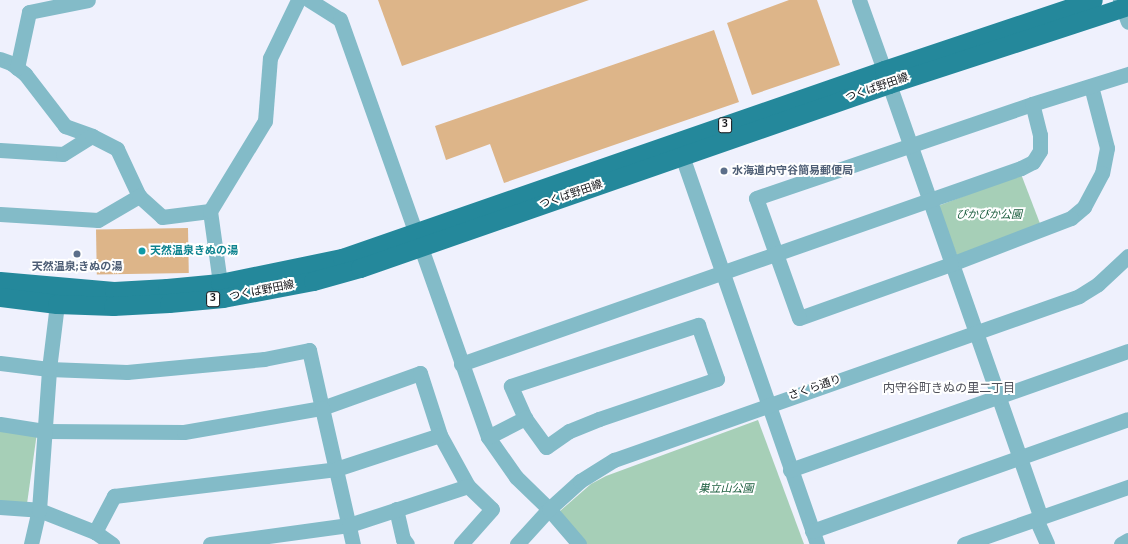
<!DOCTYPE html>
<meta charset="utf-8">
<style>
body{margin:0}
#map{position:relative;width:1128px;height:544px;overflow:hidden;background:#eff1fd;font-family:Bitter,"Noto Sans JP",serif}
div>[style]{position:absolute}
.green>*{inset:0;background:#a6cfb7;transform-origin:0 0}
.building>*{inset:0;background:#ddb589;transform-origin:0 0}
.minor>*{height:15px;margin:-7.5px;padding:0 7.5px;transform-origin:7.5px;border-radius:7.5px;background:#83bbc8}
.major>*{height:19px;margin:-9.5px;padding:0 9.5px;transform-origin:9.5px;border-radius:9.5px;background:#24889b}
.dots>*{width:11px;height:11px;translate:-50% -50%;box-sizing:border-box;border:2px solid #fff;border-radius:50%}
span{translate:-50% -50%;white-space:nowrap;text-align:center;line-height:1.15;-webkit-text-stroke:4px #fff;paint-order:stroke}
.shield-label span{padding:1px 3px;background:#fff;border:1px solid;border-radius:3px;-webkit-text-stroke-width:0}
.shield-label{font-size:10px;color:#131418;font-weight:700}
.street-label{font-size:11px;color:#131418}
.service-label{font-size:11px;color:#4e5e75;font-weight:700}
.left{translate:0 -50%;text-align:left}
.park-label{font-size:11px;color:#1b5d3e;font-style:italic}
.culture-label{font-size:11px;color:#0d838f;font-weight:700}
.neighbourhood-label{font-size:12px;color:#4e5059}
</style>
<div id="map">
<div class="green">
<div style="left:1021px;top:174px;width:57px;height:89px;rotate:69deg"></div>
<div style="clip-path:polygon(758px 420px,804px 544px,586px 544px,560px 511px,591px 484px,606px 476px)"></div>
<div style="left:0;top:430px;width:37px;height:70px;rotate:8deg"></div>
</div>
<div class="building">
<div style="clip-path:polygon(378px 0,589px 0,402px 66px)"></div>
<div style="clip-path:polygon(789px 0,817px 0,840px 65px,752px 95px,727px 23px)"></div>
<div style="clip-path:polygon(714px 30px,739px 102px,504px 183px,490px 144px,446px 160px,435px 126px)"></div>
<div style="left:188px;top:228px;width:45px;height:92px;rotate:89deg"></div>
</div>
<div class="minor">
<div style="left:309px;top:0;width:36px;rotate:32deg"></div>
<div style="left:340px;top:19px;width:443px;rotate:70.5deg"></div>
<div style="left:488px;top:437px;width:49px;rotate:55deg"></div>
<div style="left:516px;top:477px;width:46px;rotate:44.1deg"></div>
<div style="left:549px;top:509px;width:46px;rotate:49.4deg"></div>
<div style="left:859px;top:0;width:74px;rotate:70.3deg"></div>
<div style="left:1120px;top:0;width:23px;rotate:70deg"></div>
<div style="left:0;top:59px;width:12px;rotate:20deg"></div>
<div style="left:11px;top:63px;width:18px;rotate:38deg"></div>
<div style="left:25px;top:74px;width:66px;rotate:52.4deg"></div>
<div style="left:65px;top:126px;width:29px;rotate:20deg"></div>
<div style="left:17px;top:68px;width:57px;rotate:-77.9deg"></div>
<div style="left:29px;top:12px;width:60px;rotate:-11.5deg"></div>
<div style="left:889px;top:84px;width:459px;rotate:70.7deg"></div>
<div style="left:1091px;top:86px;width:64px;rotate:75.5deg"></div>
<div style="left:1107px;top:148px;width:25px;rotate:101deg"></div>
<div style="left:1102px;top:173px;width:38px;rotate:118deg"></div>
<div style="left:1084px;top:207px;width:17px;rotate:140deg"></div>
<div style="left:1071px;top:218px;width:129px;rotate:159deg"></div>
<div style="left:951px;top:264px;width:161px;rotate:160.4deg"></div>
<div style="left:799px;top:318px;width:127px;rotate:-109.7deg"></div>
<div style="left:756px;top:198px;width:292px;rotate:-18.8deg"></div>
<div style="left:1032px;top:104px;width:101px;rotate:-17.4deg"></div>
<div style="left:0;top:150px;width:63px;rotate:3.6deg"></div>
<div style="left:63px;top:154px;width:34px;rotate:-32deg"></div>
<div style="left:92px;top:136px;width:28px;rotate:27deg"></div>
<div style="left:117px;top:149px;width:52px;rotate:64.9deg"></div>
<div style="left:682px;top:156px;width:411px;rotate:70.8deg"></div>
<div style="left:0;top:214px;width:98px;rotate:3.5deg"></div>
<div style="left:98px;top:220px;width:48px;rotate:-30.3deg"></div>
<div style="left:139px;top:196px;width:31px;rotate:42deg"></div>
<div style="left:162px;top:217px;width:48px;rotate:-7.1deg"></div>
<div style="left:220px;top:283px;width:73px;rotate:-97.9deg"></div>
<div style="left:210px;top:211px;width:105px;rotate:-58.6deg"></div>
<div style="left:265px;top:121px;width:63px;rotate:-85.5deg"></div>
<div style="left:270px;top:58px;width:64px;rotate:-64.2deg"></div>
<div style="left:698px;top:325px;width:57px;rotate:70.6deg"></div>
<div style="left:717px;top:379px;width:125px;rotate:161.3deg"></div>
<div style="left:599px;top:419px;width:32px;rotate:158deg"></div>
<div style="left:569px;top:431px;width:28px;rotate:145deg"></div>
<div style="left:546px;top:447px;width:36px;rotate:-126deg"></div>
<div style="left:525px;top:418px;width:35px;rotate:-114deg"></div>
<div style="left:511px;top:386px;width:197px;rotate:-18.1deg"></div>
<div style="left:0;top:363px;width:49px;rotate:7deg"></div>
<div style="left:49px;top:369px;width:78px;rotate:2.2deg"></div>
<div style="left:127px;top:372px;width:138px;rotate:-5.4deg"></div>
<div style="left:264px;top:359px;width:46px;rotate:-11.3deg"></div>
<div style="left:309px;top:350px;width:59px;rotate:77.4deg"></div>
<div style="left:322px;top:408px;width:104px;rotate:-19.7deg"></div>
<div style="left:420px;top:373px;width:65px;rotate:72.1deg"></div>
<div style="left:440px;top:435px;width:58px;rotate:61.2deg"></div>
<div style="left:468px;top:486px;width:33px;rotate:44deg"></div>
<div style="left:492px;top:509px;width:47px;rotate:131.5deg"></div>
<div style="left:461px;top:364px;width:593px;rotate:-19.29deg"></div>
<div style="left:1021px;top:168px;width:13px;rotate:-27deg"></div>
<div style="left:1033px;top:162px;width:13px;rotate:-58deg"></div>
<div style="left:1040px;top:151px;width:16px;rotate:-90deg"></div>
<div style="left:1040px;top:135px;width:32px;rotate:-104deg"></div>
<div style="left:0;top:424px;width:46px;rotate:8.8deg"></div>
<div style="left:45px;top:431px;width:139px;rotate:0.4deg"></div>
<div style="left:184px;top:432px;width:140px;rotate:-9.9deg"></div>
<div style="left:322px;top:408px;width:139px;rotate:77.2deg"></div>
<div style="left:488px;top:437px;width:42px;rotate:-27.2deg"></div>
<div style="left:790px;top:470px;width:358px;rotate:-19.4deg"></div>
<div style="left:0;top:507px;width:39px;rotate:4deg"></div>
<div style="left:39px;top:510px;width:60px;rotate:21.4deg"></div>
<div style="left:95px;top:532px;width:21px;rotate:35deg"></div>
<div style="left:396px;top:509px;width:31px;rotate:77deg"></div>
<div style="left:403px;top:539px;width:6px;rotate:51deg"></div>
<div style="left:1036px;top:519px;width:27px;rotate:66deg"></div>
<div style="left:812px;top:531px;width:335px;rotate:-19.5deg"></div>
<div style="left:95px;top:532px;width:41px;rotate:-62.2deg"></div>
<div style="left:114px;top:496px;width:224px;rotate:-6.9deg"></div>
<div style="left:336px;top:469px;width:109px;rotate:-18.1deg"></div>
<div style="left:31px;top:544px;width:35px;rotate:-77deg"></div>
<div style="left:39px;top:510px;width:141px;rotate:-85.9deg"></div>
<div style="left:49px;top:369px;width:65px;rotate:-83deg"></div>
<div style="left:210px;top:544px;width:140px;rotate:-7.8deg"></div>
<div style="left:349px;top:525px;width:125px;rotate:-18.1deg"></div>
<div style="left:517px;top:544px;width:47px;rotate:-47.6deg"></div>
<div style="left:549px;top:509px;width:42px;rotate:-42.1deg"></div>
<div style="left:580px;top:481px;width:40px;rotate:-32deg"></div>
<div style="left:614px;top:460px;width:493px;rotate:-19.4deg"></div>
<div style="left:1079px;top:296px;width:22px;rotate:-32deg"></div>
<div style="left:1098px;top:284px;width:41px;rotate:-43deg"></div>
<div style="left:964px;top:544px;width:174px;rotate:-19.2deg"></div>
<div style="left:1121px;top:544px;width:8px;rotate:-30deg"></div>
</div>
<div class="major">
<div style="left:0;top:281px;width:114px;rotate:5deg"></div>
<div style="left:114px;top:291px;width:53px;rotate:-3.2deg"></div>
<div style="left:167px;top:288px;width:53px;rotate:-5.4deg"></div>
<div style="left:220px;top:283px;width:125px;rotate:-11.6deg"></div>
<div style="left:342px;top:258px;width:574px;rotate:-19.13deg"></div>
<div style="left:884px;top:70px;width:220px;rotate:-18.5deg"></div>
<div style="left:0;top:297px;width:57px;rotate:7deg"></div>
<div style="left:57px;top:304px;width:56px;rotate:2deg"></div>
<div style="left:113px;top:306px;width:56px;rotate:-3.1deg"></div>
<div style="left:169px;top:303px;width:54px;rotate:-5.3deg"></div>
<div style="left:223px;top:298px;width:92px;rotate:-10.7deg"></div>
<div style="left:313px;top:281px;width:49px;rotate:-15.5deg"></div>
<div style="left:360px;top:268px;width:560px;rotate:-19.18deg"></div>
<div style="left:889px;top:84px;width:251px;rotate:-18.1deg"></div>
</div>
<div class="dots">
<div style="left:724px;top:171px;background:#5c6f8a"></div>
<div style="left:142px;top:251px;background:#0f9aa8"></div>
<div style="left:77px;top:254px;background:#5c6f8a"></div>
</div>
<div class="shield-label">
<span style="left:725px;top:125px">3</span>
<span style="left:213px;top:299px">3</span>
</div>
<div class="street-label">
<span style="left:877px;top:88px;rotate:-19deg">つくば野田線</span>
<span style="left:571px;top:195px;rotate:-19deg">つくば野田線</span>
<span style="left:262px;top:291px;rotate:-11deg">つくば野田線</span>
<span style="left:815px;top:388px;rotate:-19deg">さくら通り</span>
</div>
<div class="service-label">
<span class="left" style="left:732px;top:171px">水海道内守谷簡易郵便局</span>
<span style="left:77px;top:267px">天然温泉;きぬの湯</span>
</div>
<div class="park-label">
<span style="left:989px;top:215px">ぴかぴか公園</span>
<span style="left:726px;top:489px">巣立山公園</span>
</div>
<div class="culture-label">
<span class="left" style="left:150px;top:251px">天然温泉きぬの湯</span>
</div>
<div class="neighbourhood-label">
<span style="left:949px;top:389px">内守谷町きぬの里二丁目</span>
</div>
</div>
